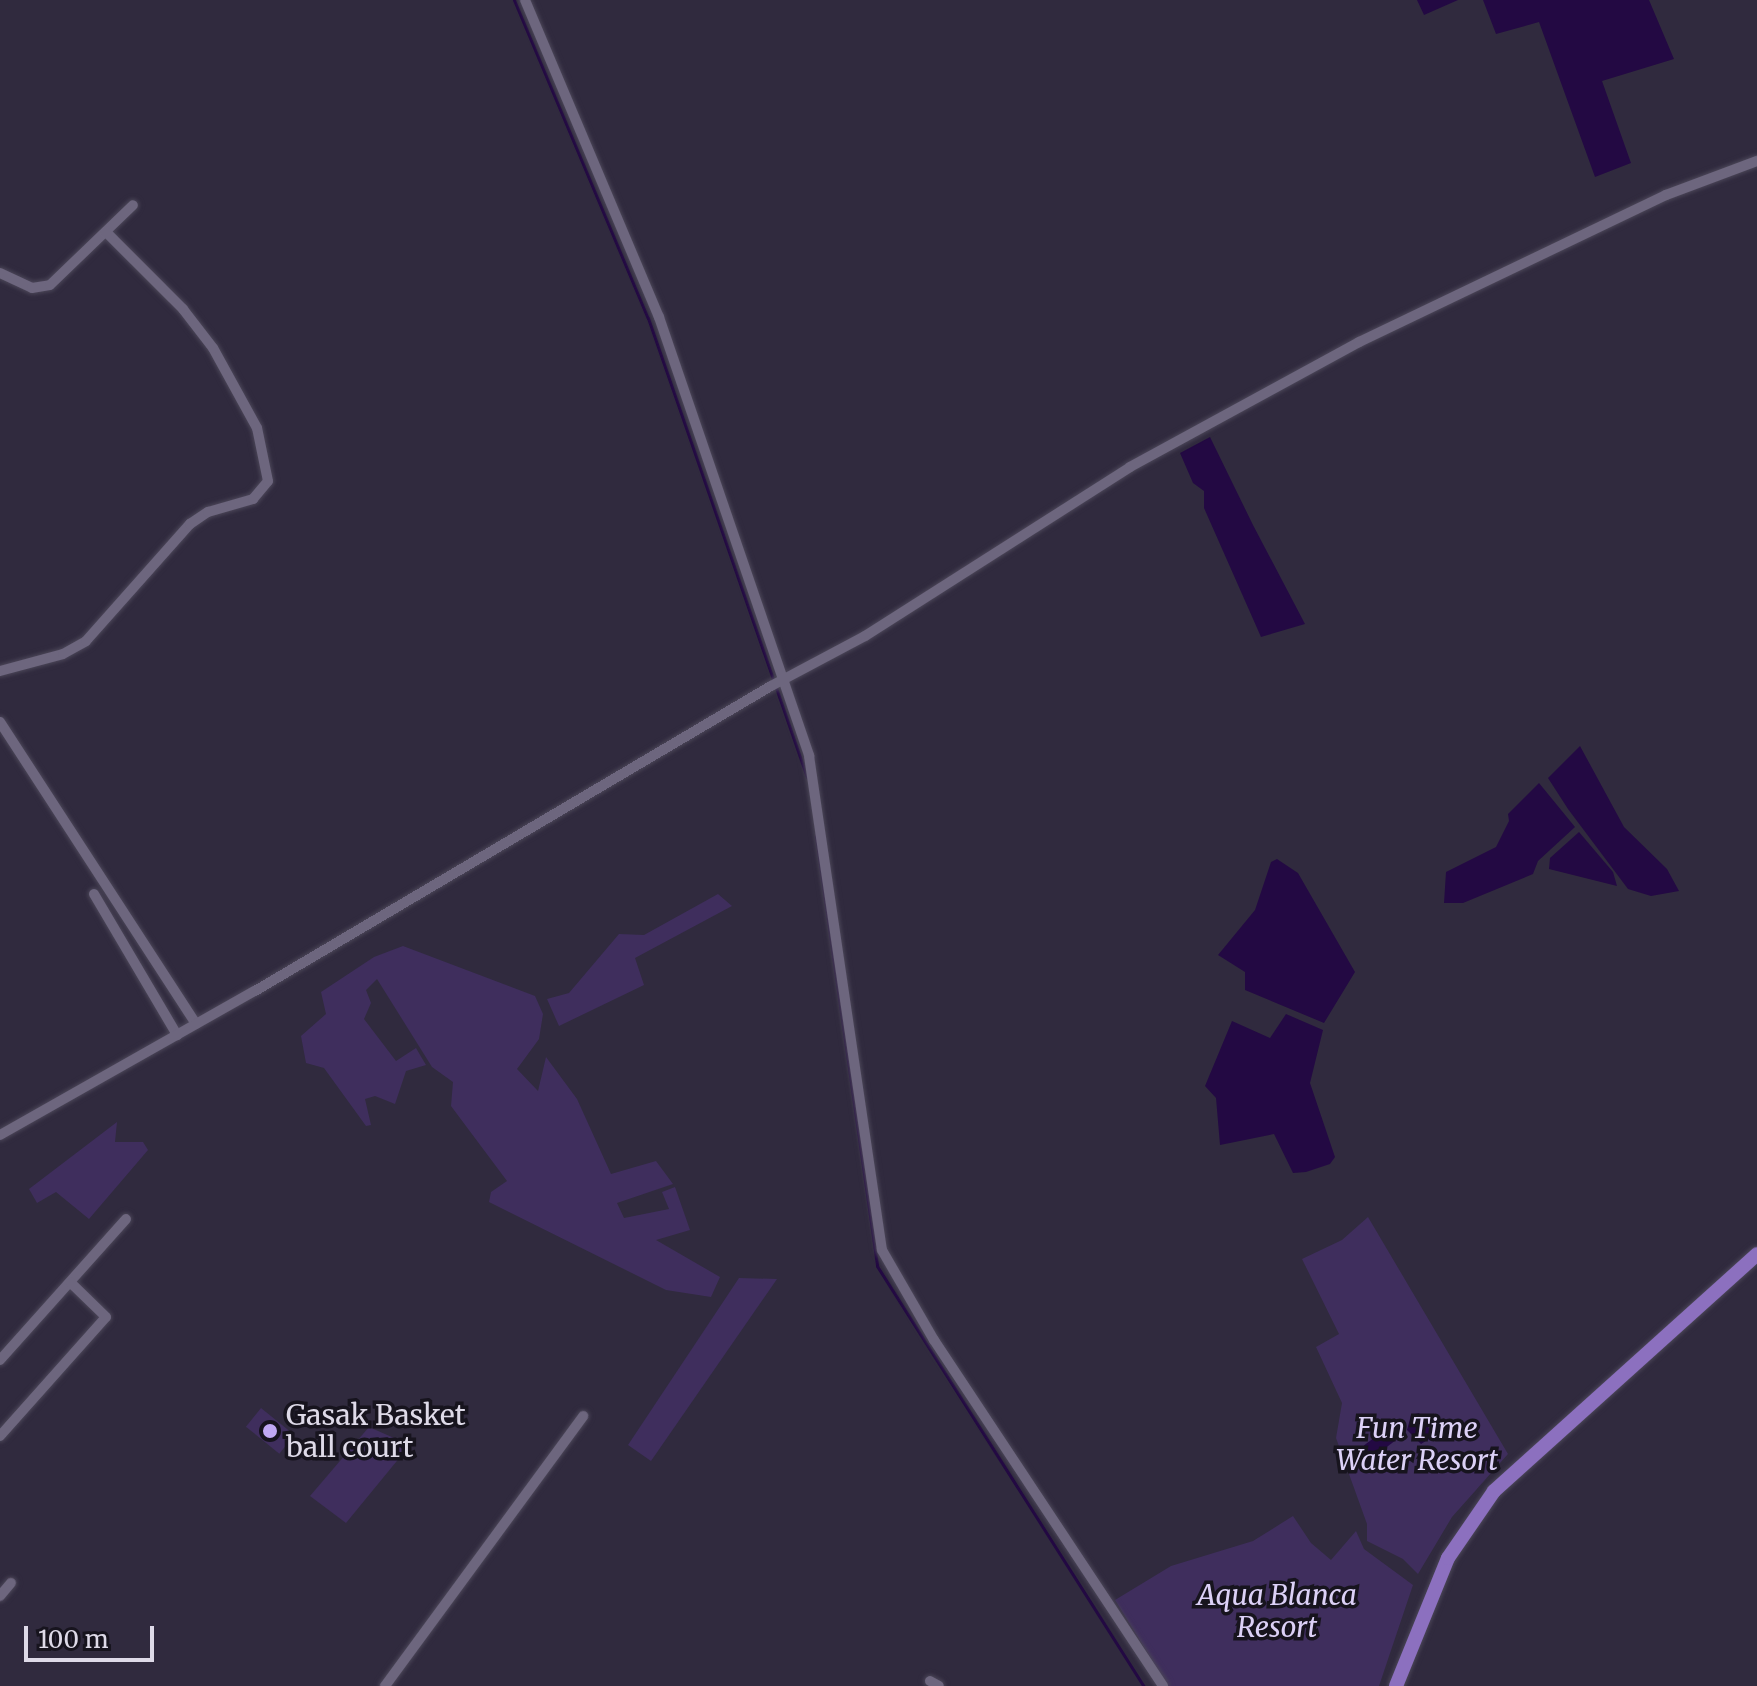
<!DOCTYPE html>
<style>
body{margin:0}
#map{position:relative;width:1757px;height:1686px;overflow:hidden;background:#302a3e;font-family:Merriweather,serif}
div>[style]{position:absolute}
.green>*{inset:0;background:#3f2e5d;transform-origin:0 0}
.water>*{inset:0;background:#230943;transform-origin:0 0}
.round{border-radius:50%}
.stream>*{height:3px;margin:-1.5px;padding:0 1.5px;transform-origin:1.5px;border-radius:1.5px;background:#230943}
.roads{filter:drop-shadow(0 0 2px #4b4658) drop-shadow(0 0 2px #4b4658)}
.minor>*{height:10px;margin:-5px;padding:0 5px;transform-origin:5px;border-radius:5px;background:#6d667e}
.major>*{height:14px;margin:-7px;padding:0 7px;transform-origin:7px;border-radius:7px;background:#8c70bf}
.dots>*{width:22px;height:22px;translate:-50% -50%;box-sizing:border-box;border:4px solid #17141e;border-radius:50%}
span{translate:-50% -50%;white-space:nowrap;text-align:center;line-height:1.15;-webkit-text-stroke:7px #17141e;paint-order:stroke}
.poi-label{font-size:28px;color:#dedae8}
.left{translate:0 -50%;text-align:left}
.park-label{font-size:28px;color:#dcd1f7;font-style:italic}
.scale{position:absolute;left:24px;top:1626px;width:130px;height:36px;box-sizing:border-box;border:4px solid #dedae8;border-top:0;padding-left:10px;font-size:24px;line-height:28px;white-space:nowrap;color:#dedae8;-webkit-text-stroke:6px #17141e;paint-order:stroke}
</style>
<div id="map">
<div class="green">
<div style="clip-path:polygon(718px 894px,732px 906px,635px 958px,644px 985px,559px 1026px,547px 999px,569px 993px,619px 934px,644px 935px)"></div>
<div style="clip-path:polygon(403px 946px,535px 996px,543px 1014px,539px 1039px,517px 1069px,538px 1091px,546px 1057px,577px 1099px,611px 1174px,656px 1161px,673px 1184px,617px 1203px,624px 1218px,669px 1209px,662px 1192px,675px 1187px,690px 1230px,656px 1240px,720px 1277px,711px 1297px,666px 1290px,489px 1202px,491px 1192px,507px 1181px,451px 1106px,453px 1082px,432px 1067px,377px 979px,366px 990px,371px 1003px,364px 1019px,396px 1061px,416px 1048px,426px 1065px,406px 1071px,395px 1104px,375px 1096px,365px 1099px,371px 1125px,366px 1126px,324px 1068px,306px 1063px,301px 1036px,326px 1014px,321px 992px,374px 957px)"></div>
<div style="clip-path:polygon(117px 1122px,115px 1142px,143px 1142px,148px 1150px,89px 1219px,56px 1192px,37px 1203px,29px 1189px)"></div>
<div style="clip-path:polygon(1368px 1217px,1508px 1454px,1452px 1517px,1418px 1574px,1403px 1559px,1367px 1541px,1367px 1524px,1336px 1438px,1342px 1403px,1316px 1347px,1339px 1334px,1302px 1259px,1342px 1240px)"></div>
<div style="clip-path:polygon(739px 1278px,777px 1279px,651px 1461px,628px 1445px)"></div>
<div style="left:261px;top:1408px;width:43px;height:24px;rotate:39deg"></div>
<div style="clip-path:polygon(369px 1427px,410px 1445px,346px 1523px,310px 1496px)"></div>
<div style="clip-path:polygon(1293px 1516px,1311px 1543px,1331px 1560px,1356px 1531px,1364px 1549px,1413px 1585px,1379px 1686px,1168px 1686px,1115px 1600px,1171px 1566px,1253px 1541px)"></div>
</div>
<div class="water">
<div style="clip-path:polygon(1417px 0,1458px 0,1424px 15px)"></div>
<div style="clip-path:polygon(1483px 0,1649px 0,1674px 59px,1602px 81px,1631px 163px,1595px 177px,1539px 22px,1496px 34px)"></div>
<div style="clip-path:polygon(1210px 437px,1253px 525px,1305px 624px,1261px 637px,1204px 508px,1204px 491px,1193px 483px,1180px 453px)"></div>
<div style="clip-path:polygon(1580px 746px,1624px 827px,1667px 869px,1679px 891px,1651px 896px,1628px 889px,1568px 809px,1548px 778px)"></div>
<div style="clip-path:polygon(1539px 783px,1575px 827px,1538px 861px,1533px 874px,1463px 903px,1444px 903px,1446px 872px,1496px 847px,1509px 821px,1508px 814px)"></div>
<div style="clip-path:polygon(1579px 832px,1613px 872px,1617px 886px,1549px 869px,1550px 858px)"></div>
<div style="clip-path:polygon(1277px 859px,1298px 873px,1355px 972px,1324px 1023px,1245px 990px,1245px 972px,1218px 955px,1255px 910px,1271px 862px)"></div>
<div style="clip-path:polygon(1286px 1014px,1323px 1030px,1310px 1083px,1335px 1157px,1330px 1164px,1306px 1172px,1293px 1173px,1274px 1134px,1220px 1145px,1216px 1098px,1205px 1086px,1232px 1021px,1270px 1038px)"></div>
<div style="clip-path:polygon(1419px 1413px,1434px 1436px,1421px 1444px,1407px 1430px,1411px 1415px)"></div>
<div style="left:1387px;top:1428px;width:15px;height:29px;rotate:53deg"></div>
<div class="round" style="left:1349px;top:1448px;width:18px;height:18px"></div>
</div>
<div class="stream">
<div style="left:514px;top:0;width:345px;rotate:67.2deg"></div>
<div style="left:648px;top:318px;width:486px;rotate:70.9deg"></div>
<div style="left:816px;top:836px;width:434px;rotate:81.9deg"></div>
<div style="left:877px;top:1266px;width:498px;rotate:57.6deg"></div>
</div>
<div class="roads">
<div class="minor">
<div style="left:525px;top:0;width:344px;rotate:67.1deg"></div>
<div style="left:659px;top:317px;width:464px;rotate:71.1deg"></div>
<div style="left:809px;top:756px;width:499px;rotate:81.6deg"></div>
<div style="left:882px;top:1250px;width:104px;rotate:60deg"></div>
<div style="left:934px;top:1340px;width:415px;rotate:56.5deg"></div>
<div style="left:0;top:273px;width:35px;rotate:25deg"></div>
<div style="left:32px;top:288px;width:18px;rotate:-9deg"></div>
<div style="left:50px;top:285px;width:115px;rotate:-43.9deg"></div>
<div style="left:0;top:671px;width:65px;rotate:-15.1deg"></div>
<div style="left:63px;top:654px;width:26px;rotate:-29deg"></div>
<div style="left:86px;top:641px;width:157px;rotate:-48.4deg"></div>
<div style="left:190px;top:524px;width:22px;rotate:-34deg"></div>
<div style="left:208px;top:512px;width:47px;rotate:-16.1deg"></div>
<div style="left:253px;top:499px;width:23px;rotate:-50deg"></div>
<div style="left:268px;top:481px;width:54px;rotate:-101.7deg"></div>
<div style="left:257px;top:428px;width:91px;rotate:-118.8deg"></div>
<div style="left:213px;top:348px;width:49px;rotate:-127.6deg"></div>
<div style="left:183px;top:309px;width:109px;rotate:-135deg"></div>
<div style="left:0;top:722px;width:360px;rotate:57deg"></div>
<div style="left:94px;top:894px;width:164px;rotate:59.5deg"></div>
<div style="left:0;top:1135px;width:293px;rotate:-29.5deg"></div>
<div style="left:255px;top:991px;width:599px;rotate:-30.59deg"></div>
<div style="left:771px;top:686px;width:106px;rotate:-28deg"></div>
<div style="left:865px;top:636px;width:314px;rotate:-32.5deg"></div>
<div style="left:1130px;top:467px;width:261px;rotate:-28.6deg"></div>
<div style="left:1359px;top:342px;width:340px;rotate:-25.6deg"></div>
<div style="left:1666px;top:195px;width:97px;rotate:-20.5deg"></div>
<div style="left:0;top:1360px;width:189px;rotate:-48.2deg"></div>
<div style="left:0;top:1436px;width:159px;rotate:-48.3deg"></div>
<div style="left:106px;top:1317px;width:49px;rotate:-135.8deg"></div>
<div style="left:0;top:1596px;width:17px;rotate:-50deg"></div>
<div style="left:930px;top:1681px;width:10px;rotate:29deg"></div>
<div style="left:385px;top:1686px;width:335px;rotate:-53.7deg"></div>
</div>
<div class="major">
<div style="left:1396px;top:1686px;width:138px;rotate:-67.9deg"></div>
<div style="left:1448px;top:1558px;width:81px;rotate:-55.5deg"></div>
<div style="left:1494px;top:1491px;width:354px;rotate:-42deg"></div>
</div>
</div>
<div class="dots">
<div style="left:270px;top:1431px;background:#c0a8f3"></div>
</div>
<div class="poi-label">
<span class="left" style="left:286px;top:1431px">Gasak Basket<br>ball court</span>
</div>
<div class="park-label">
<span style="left:1417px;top:1444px">Fun Time<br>Water Resort</span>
<span style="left:1277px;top:1611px">Aqua Blanca<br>Resort</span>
</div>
<div class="scale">100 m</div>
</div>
